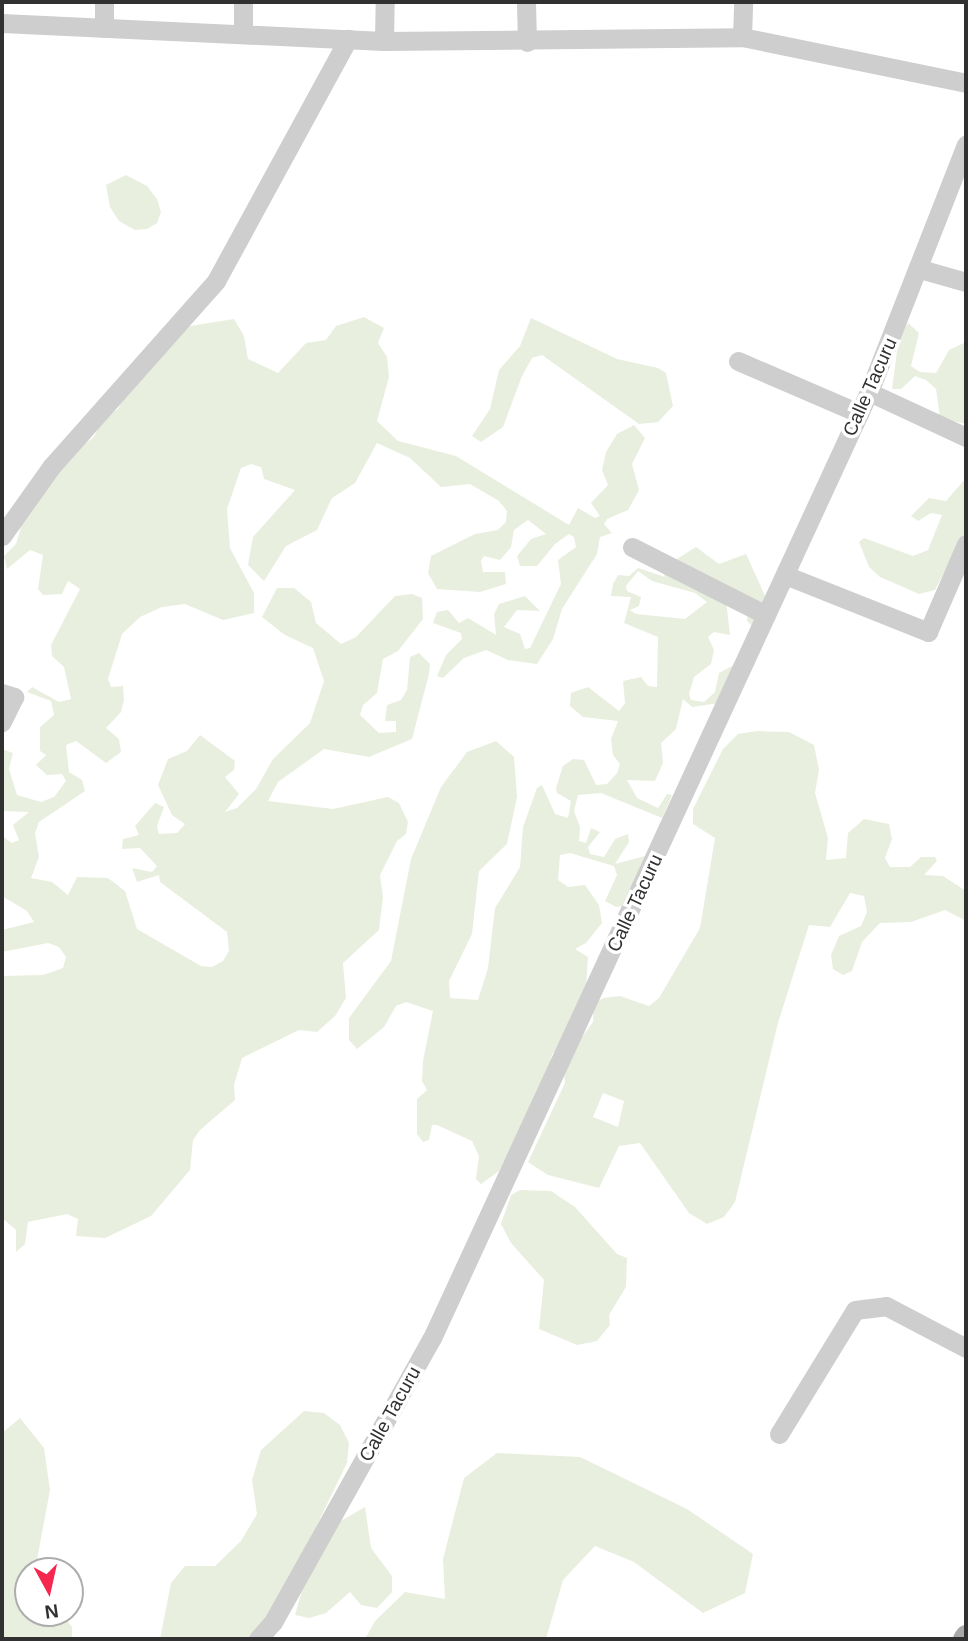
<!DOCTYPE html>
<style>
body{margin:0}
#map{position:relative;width:968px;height:1641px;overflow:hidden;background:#fff;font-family:Arial,sans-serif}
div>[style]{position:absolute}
.green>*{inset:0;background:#e9efde}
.minor>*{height:19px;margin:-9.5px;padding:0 9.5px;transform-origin:9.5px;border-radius:9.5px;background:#cecece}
.major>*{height:23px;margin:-11.5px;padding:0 11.5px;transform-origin:11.5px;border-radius:11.5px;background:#a9a9a9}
span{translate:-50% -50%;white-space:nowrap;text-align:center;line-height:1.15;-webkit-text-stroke:7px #fff;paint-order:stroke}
.street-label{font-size:19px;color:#313131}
.frame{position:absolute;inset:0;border:4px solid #313131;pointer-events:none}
.north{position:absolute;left:14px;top:1557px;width:70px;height:70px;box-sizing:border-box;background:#fff;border:2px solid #adadad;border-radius:50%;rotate:172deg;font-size:19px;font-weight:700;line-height:28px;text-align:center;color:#313131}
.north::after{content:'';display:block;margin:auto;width:24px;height:32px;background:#f5274e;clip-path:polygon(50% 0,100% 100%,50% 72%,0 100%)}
</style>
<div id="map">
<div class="green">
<div style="clip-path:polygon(126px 175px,147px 186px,157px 199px,161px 212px,157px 223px,147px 229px,135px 230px,119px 221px,110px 207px,106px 185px)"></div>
<div style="clip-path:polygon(364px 317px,384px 328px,378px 343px,387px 357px,389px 377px,377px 421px,398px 441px,456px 456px,569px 525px,578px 508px,595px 518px,600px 516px,591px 503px,608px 485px,602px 470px,606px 452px,617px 434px,634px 425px,645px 438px,632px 464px,639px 490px,628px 510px,607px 519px,604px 524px,612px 533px,600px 537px,597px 554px,562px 609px,553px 639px,537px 664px,508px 660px,486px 650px,464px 658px,443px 678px,437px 676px,446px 655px,462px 639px,461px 633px,433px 623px,437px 612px,448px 610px,459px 623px,468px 618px,496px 635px,494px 614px,499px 604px,525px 596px,540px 611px,517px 610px,504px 627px,520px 634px,525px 649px,530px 648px,561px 584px,558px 560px,576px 547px,574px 537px,569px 534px,555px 544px,537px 566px,520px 566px,517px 556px,531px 539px,546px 534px,528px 520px,514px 530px,511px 547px,500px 560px,484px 556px,481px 561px,483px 572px,505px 572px,506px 584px,480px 592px,437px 589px,428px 573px,431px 556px,475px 534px,498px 530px,506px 522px,507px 511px,499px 501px,470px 484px,441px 487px,410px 458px,377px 443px,355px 483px,332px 498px,317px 530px,286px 546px,264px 581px,248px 565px,253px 537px,295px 490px,264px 479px,261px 467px,251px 464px,241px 468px,227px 509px,230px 548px,254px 593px,254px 613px,223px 620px,185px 604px,162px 607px,140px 617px,122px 634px,108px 679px,111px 687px,123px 686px,124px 700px,121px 712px,106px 728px,119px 739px,121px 752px,106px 763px,76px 741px,66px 745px,69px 772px,82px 780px,85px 791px,39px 822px,35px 833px,39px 857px,31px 878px,52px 882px,68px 895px,77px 877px,108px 878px,125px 891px,137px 929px,201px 966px,212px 967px,223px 961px,229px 951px,227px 932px,160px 882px,159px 875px,137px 882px,132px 868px,152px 872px,157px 866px,140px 848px,122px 849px,123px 839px,139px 835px,135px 826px,155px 803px,164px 807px,157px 826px,159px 834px,177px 833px,185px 824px,172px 815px,158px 785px,168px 759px,187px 751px,200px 735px,235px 761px,234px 770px,225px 777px,239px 794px,225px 812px,237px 808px,256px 789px,273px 759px,310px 723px,324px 681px,313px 648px,285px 635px,262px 617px,277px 588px,294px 588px,311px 602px,316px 623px,341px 644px,356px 637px,395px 596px,412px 594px,422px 598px,423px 619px,398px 651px,383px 659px,377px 693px,363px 705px,360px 715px,379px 733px,396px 732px,396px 721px,385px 721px,387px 705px,401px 700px,407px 690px,410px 657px,419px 653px,430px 664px,429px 674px,412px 739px,369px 757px,324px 749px,278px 782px,268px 801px,333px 809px,388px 797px,399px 803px,408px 822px,406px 834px,397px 841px,380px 875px,383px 897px,379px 930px,343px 963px,346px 998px,335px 1016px,317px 1032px,299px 1030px,242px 1058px,234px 1085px,235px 1100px,200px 1130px,193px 1140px,190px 1170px,151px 1216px,105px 1238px,76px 1236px,78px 1219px,67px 1214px,28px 1222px,25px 1244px,16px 1252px,16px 1230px,2px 1218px,2px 976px,43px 975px,63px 968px,66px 957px,59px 947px,48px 943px,2px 952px,2px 930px,34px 922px,27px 911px,2px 896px,2px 836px,12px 843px,19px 840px,13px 825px,29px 812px,2px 811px,2px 749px,13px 753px,9px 769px,17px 795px,41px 802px,54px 797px,66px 781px,62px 774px,47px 775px,36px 765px,46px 755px,40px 751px,40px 727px,54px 715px,51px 701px,27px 692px,32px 687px,59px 702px,71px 699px,64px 667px,52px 656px,51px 645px,80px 589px,68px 581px,62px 594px,43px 595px,38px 589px,43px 555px,30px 550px,7px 569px,4px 556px,16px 544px,23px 520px,38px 497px,76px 449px,93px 438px,104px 418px,118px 409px,130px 383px,184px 327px,234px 319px,244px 336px,248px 359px,278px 373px,306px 343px,326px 340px,336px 326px)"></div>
<div style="clip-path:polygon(531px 318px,617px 359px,658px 368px,666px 373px,673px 406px,658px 422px,639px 424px,542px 355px,532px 358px,522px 376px,503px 427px,481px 442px,472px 436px,490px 409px,499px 370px,520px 346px)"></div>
<div style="clip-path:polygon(908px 323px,919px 333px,911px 366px,920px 372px,936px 373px,949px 350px,966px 342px,966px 424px,940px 418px,936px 389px,926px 380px,915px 376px,901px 389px,892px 389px,899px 336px)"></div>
<div style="clip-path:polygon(966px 478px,966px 530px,935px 590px,919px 594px,880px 577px,869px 567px,859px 542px,864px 538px,913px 556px,928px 550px,942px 515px,931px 513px,918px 521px,911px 516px,929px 498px,946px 501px)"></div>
<div style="clip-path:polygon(evenodd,696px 547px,719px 564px,746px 554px,766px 598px,755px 629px,747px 621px,748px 611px,726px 600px,730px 635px,714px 632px,708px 637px,714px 650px,711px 664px,694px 677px,689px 694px,691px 700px,704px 702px,715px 692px,719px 673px,734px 665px,719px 703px,692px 707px,683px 699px,676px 729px,661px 743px,663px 763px,655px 781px,627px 780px,637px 798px,658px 808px,667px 794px,672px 795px,662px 818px,601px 793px,578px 795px,574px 811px,580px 827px,579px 841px,586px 843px,591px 828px,600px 832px,588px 847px,590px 854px,604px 857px,615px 839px,628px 834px,629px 842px,615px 864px,645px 856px,622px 906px,616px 907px,605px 901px,617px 875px,614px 866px,570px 853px,560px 855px,558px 880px,568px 887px,585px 885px,599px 905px,602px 923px,586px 943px,575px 949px,588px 957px,586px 988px,558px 1050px,552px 1054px,548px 1075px,499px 1171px,481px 1184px,476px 1179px,479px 1156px,472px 1141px,437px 1125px,432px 1125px,429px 1140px,423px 1142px,417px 1134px,417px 1099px,427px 1090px,422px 1081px,423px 1061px,433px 1011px,406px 1002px,396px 1006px,384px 1027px,357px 1049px,349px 1040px,349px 1018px,391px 961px,411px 859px,441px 787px,467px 752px,496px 741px,514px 757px,517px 797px,507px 844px,479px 871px,472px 934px,449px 981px,450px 998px,478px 1000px,488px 968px,495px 908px,520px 867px,523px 827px,537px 788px,542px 785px,555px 814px,568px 818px,571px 801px,557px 793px,556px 788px,563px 766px,573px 759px,584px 760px,596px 785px,607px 784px,617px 773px,620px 764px,613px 755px,611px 739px,618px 721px,583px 717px,570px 706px,571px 693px,588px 687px,619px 711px,625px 703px,623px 681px,641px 677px,648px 686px,657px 687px,658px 637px,624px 623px,631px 597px,611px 596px,613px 584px,618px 575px,629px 576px,638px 568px,665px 577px,661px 569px,696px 547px,638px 571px,652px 581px,695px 593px,707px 602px,685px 619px,636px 614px,630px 610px,639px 606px,641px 597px,627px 591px,626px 586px,638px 571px)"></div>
<div style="clip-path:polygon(evenodd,757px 731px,789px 732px,814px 745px,819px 770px,815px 793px,828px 838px,826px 860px,846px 858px,848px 833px,864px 819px,889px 824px,892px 839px,885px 858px,890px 867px,910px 867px,921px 857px,935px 857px,937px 861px,924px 875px,943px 876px,966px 891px,966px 921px,945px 910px,911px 922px,880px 923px,862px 942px,852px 971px,843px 975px,833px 969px,831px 955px,839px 936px,861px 926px,867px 912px,864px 896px,850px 893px,830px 927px,809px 925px,778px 1023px,735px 1202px,724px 1217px,707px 1224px,689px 1213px,640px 1143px,619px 1146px,599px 1188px,548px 1175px,528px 1162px,565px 1083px,564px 1073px,576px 1045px,593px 1022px,594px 1004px,603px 998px,620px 996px,649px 1006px,659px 998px,700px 928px,715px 838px,693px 824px,693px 809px,723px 749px,738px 734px,757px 731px,603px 1093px,624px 1101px,618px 1127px,593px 1117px,603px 1093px)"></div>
<div style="clip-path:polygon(520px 1190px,551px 1191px,575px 1207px,617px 1254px,627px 1258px,626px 1287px,609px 1315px,610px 1325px,597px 1341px,577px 1345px,539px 1329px,544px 1280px,511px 1243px,501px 1224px,511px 1195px)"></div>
<div style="clip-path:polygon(304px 1411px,324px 1413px,340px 1425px,349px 1443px,347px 1463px,278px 1605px,251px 1639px,160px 1639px,171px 1583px,185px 1566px,215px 1566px,241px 1541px,257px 1514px,252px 1480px,261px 1450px)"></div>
<div style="clip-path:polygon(20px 1418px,44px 1448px,50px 1490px,35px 1571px,28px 1571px,28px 1613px,61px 1613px,72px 1627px,72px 1639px,2px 1639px,2px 1433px)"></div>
<div style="clip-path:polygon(497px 1453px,580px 1457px,687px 1509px,753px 1554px,745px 1593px,703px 1613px,634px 1562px,595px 1546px,563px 1580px,546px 1639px,365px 1639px,375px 1621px,405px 1592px,445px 1599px,443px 1559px,464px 1478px)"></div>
<div style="clip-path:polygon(365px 1507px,371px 1548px,392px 1576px,392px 1592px,377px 1608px,361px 1605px,350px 1592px,326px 1613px,309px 1618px,295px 1615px,302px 1590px,339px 1522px)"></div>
</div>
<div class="minor">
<div style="left:526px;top:2px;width:40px;rotate:88.6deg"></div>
<div style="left:2px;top:23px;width:382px;rotate:2.7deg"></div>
<div style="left:384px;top:41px;width:358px;rotate:-0.6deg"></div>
<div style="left:742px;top:37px;width:229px;rotate:11.6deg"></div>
<div style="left:104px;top:28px;width:26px;rotate:-90deg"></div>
<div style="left:243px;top:34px;width:32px;rotate:-90deg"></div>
<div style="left:742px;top:37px;width:35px;rotate:-88deg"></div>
<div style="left:384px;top:41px;width:39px;rotate:-89deg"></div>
<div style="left:920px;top:269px;width:48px;rotate:15.8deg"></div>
<div style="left:738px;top:361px;width:132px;rotate:23.3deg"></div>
<div style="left:869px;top:392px;width:107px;rotate:24.9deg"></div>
<div style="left:2px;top:536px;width:85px;rotate:-54.6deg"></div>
<div style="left:51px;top:467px;width:249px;rotate:-48.4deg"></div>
<div style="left:216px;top:281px;width:276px;rotate:-61.4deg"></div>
<div style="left:632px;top:547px;width:150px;rotate:26.9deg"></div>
<div style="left:785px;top:575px;width:154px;rotate:21.7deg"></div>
<div style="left:928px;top:632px;width:96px;rotate:-66.6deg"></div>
<div style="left:2px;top:693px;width:13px;rotate:18deg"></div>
<div style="left:14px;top:697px;width:28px;rotate:116deg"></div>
<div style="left:779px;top:1434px;width:145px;rotate:-58.5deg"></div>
<div style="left:855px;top:1310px;width:31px;rotate:-7deg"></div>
<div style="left:886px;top:1306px;width:90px;rotate:27.7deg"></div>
<div style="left:258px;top:1639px;width:23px;rotate:-49deg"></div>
<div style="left:273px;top:1622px;width:325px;rotate:-60.8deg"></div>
<div style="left:432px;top:1338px;width:1042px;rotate:-65.21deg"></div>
<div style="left:869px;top:392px;width:266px;rotate:-68.6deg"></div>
</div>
<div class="major">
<div style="left:964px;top:1639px;width:4px;rotate:-56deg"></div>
</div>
<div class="street-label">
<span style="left:870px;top:387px;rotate:-66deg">Calle Tacuru</span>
<span style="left:635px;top:903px;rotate:-65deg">Calle Tacuru</span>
<span style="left:390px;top:1414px;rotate:-61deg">Calle Tacuru</span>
</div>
<div class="frame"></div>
<div class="north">N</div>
</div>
